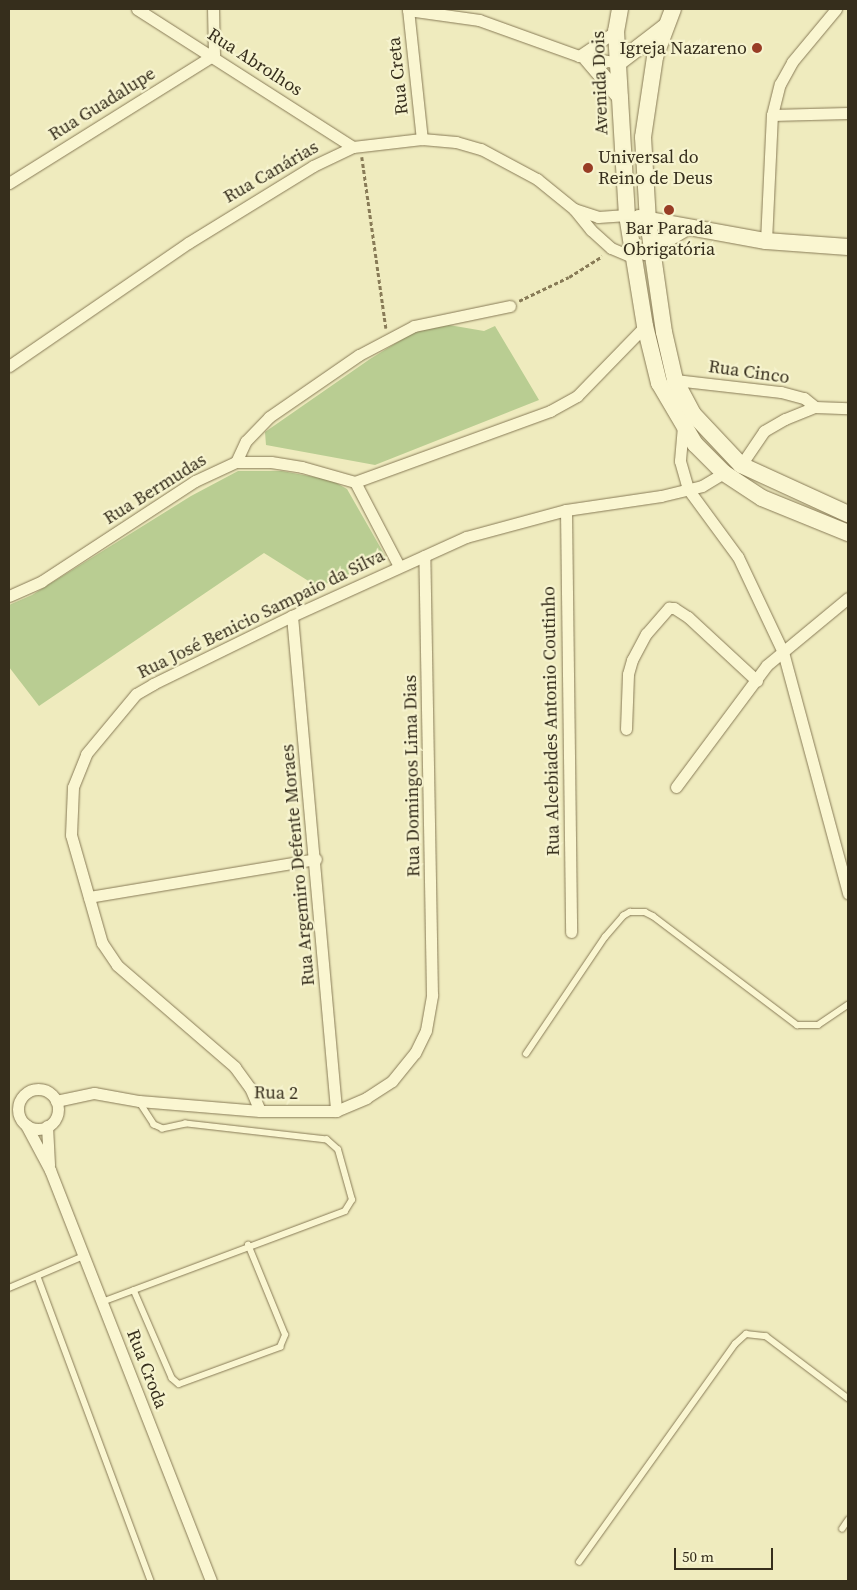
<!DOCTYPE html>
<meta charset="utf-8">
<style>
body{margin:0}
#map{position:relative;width:857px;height:1590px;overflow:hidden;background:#efebbe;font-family:"Source Serif 4",serif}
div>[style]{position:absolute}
.green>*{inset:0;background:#b9cd92}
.path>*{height:2.5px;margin-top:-1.25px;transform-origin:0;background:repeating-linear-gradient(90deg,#887b57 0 4px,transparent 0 6.5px)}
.roads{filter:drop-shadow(0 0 1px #887b57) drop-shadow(0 0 1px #887b57)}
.lane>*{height:5.5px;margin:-2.75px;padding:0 2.75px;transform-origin:2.75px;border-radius:2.75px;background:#faf6d1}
.street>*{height:11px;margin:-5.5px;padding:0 5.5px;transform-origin:5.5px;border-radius:5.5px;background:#faf6d1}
.street>.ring{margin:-5.5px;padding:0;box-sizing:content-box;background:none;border:11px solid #faf6d1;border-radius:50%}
.secondary>*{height:16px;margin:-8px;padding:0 8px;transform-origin:8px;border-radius:8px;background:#faf6d1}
.dots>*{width:14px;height:14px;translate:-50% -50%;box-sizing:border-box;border:2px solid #f6f3ce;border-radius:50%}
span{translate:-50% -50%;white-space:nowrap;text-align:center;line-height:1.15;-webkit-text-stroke:4.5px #f6f3ce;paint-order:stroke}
.poi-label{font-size:18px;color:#362e1c}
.right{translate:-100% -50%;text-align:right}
.left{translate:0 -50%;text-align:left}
.street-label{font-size:18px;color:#362e1c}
.frame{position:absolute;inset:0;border:10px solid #362e1c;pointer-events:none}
.scale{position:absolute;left:674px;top:1548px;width:99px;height:22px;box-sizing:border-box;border:2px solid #362e1c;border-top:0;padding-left:6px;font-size:15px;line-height:18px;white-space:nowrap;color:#362e1c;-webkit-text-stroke:4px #f6f3ce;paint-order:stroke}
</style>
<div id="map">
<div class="green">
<div style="clip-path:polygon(449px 325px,484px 331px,495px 326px,539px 400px,375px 465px,266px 445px,265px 432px,370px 359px,414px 332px)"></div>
<div style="clip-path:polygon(238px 471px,282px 471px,331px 480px,347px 489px,387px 559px,318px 587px,264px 553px,39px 706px,9px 667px,9px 605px,32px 595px,191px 496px)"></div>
</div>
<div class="path">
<div style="left:362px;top:157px;width:173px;rotate:82deg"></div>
<div style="left:519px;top:301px;width:55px;rotate:-25.6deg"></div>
<div style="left:569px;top:277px;width:39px;rotate:-32deg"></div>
</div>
<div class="roads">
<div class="lane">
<div style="left:526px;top:1054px;width:141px;rotate:-56deg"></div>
<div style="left:605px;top:937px;width:28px;rotate:-49deg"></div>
<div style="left:623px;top:916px;width:8px;rotate:-30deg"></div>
<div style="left:630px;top:912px;width:15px"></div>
<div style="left:645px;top:912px;width:9px;rotate:27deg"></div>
<div style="left:653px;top:916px;width:181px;rotate:37.1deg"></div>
<div style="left:797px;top:1025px;width:21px"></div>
<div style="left:818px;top:1025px;width:36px;rotate:-34deg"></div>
<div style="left:38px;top:1277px;width:324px;rotate:69.6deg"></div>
<div style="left:9px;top:1288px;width:82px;rotate:-23.1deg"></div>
<div style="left:134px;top:1290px;width:96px;rotate:66.6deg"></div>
<div style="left:172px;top:1378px;width:9px;rotate:41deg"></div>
<div style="left:179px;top:1384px;width:108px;rotate:-20.1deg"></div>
<div style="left:280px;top:1347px;width:13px;rotate:-67deg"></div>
<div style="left:285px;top:1335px;width:97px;rotate:-112.3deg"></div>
<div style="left:102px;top:1302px;width:259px;rotate:-20.5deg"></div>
<div style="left:345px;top:1211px;width:13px;rotate:-58deg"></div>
<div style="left:352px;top:1200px;width:52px;rotate:-105.6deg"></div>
<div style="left:338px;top:1150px;width:15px;rotate:-138deg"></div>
<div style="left:327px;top:1140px;width:142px;rotate:-173.5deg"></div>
<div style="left:186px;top:1124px;width:24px;rotate:168deg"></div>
<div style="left:163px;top:1129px;width:10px;rotate:-156deg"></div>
<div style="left:154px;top:1125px;width:27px;rotate:-123deg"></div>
<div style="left:842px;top:1529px;width:11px;rotate:-56deg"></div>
<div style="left:579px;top:1562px;width:268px;rotate:-54.4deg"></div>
<div style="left:735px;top:1344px;width:15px;rotate:-42deg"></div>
<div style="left:746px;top:1334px;width:20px;rotate:6deg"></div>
<div style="left:766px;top:1336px;width:103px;rotate:37.1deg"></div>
</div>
<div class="street">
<div style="left:137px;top:9px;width:256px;rotate:32.6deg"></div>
<div style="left:408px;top:9px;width:131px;rotate:83.9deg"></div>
<div style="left:408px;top:10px;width:72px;rotate:8deg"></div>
<div style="left:479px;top:20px;width:106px;rotate:19.8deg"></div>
<div style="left:579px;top:56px;width:40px;rotate:10deg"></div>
<div style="left:579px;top:56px;width:45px;rotate:-34deg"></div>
<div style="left:772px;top:115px;width:76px;rotate:-1.5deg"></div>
<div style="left:9px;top:183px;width:242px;rotate:-32deg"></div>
<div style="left:214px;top:55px;width:46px;rotate:-91.2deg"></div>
<div style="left:574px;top:209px;width:25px;rotate:18deg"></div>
<div style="left:598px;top:217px;width:29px;rotate:-4deg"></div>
<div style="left:766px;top:241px;width:126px;rotate:-87.3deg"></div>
<div style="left:772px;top:115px;width:32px;rotate:-76deg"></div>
<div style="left:780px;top:84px;width:25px;rotate:-61deg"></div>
<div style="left:792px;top:62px;width:69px;rotate:-50.3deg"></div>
<div style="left:9px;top:366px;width:217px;rotate:-34.5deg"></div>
<div style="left:188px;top:243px;width:147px;rotate:-31.6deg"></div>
<div style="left:313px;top:166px;width:44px;rotate:-25.4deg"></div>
<div style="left:353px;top:147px;width:69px;rotate:-6.6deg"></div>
<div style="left:422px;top:139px;width:34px;rotate:5deg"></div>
<div style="left:456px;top:142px;width:26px;rotate:16deg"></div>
<div style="left:481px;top:149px;width:64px;rotate:28.2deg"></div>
<div style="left:537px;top:179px;width:48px;rotate:39deg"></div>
<div style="left:574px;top:209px;width:27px;rotate:51deg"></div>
<div style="left:591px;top:230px;width:27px;rotate:42deg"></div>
<div style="left:611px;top:248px;width:25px;rotate:23deg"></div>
<div style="left:675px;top:380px;width:107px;rotate:6.5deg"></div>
<div style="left:781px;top:392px;width:24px;rotate:15deg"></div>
<div style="left:804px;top:398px;width:14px;rotate:39deg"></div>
<div style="left:683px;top:426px;width:35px;rotate:95deg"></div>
<div style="left:680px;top:461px;width:29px;rotate:74deg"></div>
<div style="left:688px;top:489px;width:84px;rotate:53.7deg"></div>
<div style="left:738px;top:557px;width:105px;rotate:64.7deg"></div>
<div style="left:783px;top:652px;width:250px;rotate:74.9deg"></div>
<div style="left:236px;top:462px;width:23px;rotate:-65deg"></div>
<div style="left:246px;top:441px;width:33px;rotate:-46deg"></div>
<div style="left:269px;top:417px;width:109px;rotate:-34.6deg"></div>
<div style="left:359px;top:355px;width:62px;rotate:-27.8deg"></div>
<div style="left:414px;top:326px;width:98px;rotate:-11.8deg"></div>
<div style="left:741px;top:465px;width:41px;rotate:-55.9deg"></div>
<div style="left:764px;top:431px;width:24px;rotate:-30deg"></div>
<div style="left:785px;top:419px;width:32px;rotate:-22deg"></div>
<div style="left:815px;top:407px;width:33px;rotate:2deg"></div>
<div style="left:355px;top:482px;width:208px;rotate:-20deg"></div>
<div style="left:550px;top:411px;width:31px;rotate:-29deg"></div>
<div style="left:577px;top:396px;width:98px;rotate:-45.8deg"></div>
<div style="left:566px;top:510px;width:422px;rotate:89.3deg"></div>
<div style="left:9px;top:596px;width:36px;rotate:-24deg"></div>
<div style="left:42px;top:581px;width:183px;rotate:-33.2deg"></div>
<div style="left:195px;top:481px;width:45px;rotate:-24.9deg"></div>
<div style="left:236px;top:462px;width:35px"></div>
<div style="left:271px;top:462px;width:31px;rotate:9deg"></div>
<div style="left:302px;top:467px;width:55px;rotate:15.8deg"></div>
<div style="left:355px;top:482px;width:95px;rotate:62.4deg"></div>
<div style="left:292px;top:616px;width:497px;rotate:84.9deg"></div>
<div style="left:626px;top:729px;width:55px;rotate:-87.9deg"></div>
<div style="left:628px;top:674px;width:15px;rotate:-74deg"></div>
<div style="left:632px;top:660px;width:30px;rotate:-62deg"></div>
<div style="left:646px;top:634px;width:35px;rotate:-49deg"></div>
<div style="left:669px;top:608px;width:5px"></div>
<div style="left:674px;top:608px;width:17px;rotate:33deg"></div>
<div style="left:688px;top:617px;width:94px;rotate:42.8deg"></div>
<div style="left:676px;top:787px;width:152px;rotate:-53.3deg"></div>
<div style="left:767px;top:665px;width:105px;rotate:-39.6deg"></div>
<div style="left:89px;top:897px;width:230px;rotate:-9.5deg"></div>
<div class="ring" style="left:18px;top:1089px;width:29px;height:29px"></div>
<div style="left:56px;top:1101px;width:39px;rotate:-12deg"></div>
<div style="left:94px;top:1093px;width:46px;rotate:10.1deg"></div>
<div style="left:139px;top:1101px;width:121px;rotate:4.7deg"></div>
<div style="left:260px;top:1111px;width:76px"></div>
<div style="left:336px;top:1111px;width:33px;rotate:-23deg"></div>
<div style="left:366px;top:1098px;width:31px;rotate:-33deg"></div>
<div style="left:392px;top:1081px;width:36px;rotate:-51deg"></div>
<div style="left:415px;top:1053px;width:25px;rotate:-64deg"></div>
<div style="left:426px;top:1030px;width:36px;rotate:-80deg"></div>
<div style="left:432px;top:995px;width:439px;rotate:-91deg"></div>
<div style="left:260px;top:1111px;width:25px;rotate:-113deg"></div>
<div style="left:250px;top:1088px;width:26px;rotate:-126deg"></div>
<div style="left:235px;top:1067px;width:156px;rotate:-139.2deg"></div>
<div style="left:117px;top:965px;width:27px;rotate:-124deg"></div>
<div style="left:102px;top:943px;width:112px;rotate:-106deg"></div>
<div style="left:71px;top:835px;width:48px;rotate:-87.6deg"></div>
<div style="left:73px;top:787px;width:35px;rotate:-68deg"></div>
<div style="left:86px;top:754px;width:78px;rotate:-50.2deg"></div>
<div style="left:136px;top:694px;width:20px;rotate:-30deg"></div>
<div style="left:153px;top:684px;width:155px;rotate:-26.1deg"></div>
<div style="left:292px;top:616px;width:191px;rotate:-24.4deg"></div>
<div style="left:466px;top:537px;width:104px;rotate:-15.1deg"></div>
<div style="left:566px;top:510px;width:96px;rotate:-8.4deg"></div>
<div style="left:661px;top:496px;width:42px;rotate:-13.7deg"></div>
<div style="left:702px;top:486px;width:26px;rotate:-31deg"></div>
<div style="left:26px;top:1125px;width:51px;rotate:61.9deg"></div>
<div style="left:50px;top:1170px;width:441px;rotate:68.6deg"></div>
<div style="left:47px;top:1126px;width:39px;rotate:87deg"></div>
</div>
<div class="secondary">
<div style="left:620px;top:9px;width:22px;rotate:100deg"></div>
<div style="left:616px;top:31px;width:184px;rotate:86.6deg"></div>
<div style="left:627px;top:215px;width:112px;rotate:80.8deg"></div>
<div style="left:645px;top:326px;width:59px;rotate:76.2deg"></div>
<div style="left:659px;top:383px;width:71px;rotate:59.5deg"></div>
<div style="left:695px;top:444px;width:41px;rotate:45deg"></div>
<div style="left:724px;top:473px;width:45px;rotate:33.3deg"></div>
<div style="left:762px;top:498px;width:93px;rotate:22.1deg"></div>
<div style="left:673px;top:9px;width:51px;rotate:110.6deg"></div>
<div style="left:655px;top:57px;width:81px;rotate:98.5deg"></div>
<div style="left:643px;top:137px;width:84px;rotate:86.6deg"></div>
<div style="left:648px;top:221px;width:112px;rotate:81.8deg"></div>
<div style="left:664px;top:332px;width:49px;rotate:77.1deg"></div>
<div style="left:675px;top:380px;width:38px;rotate:62deg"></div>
<div style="left:693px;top:414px;width:70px;rotate:46.7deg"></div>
<div style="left:741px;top:465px;width:118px;rotate:24.6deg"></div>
<div style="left:587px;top:58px;width:51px;rotate:49.8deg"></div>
<div style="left:618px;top:63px;width:59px;rotate:-37.5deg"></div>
<div style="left:639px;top:218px;width:129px;rotate:10.3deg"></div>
<div style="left:766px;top:241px;width:82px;rotate:4.2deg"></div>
<div style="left:645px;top:252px;width:45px;rotate:-30.5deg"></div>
</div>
</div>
<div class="dots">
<div style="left:757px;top:48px;background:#983d25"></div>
<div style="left:588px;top:168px;background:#983d25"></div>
<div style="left:669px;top:210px;background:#983d25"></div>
</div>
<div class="poi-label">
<span class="right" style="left:747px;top:48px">Igreja Nazareno</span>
<span class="left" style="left:598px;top:168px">Universal do<br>Reino de Deus</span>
<span style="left:669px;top:239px">Bar Parada<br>Obrigatória</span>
</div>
<div class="street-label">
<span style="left:255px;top:62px;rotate:33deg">Rua Abrolhos</span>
<span style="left:398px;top:76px;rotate:-96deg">Rua Creta</span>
<span style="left:600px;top:83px;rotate:-92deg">Avenida Dois</span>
<span style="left:102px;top:104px;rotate:-32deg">Rua Guadalupe</span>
<span style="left:271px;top:172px;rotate:-30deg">Rua Canárias</span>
<span style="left:749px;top:372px;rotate:8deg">Rua Cinco</span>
<span style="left:155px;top:489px;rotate:-32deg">Rua Bermudas</span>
<span style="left:261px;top:614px;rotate:-26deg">Rua José Benicio Sampaio da Silva</span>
<span style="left:551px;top:721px;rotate:-91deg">Rua Alcebiades Antonio Coutinho</span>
<span style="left:412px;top:776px;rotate:-91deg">Rua Domingos Lima Dias</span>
<span style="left:298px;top:865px;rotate:-95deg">Rua Argemiro Defente Moraes</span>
<span style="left:276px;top:1093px;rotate:1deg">Rua 2</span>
<span style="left:147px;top:1369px;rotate:69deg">Rua Croda</span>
</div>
<div class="frame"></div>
<div class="scale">50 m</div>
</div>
